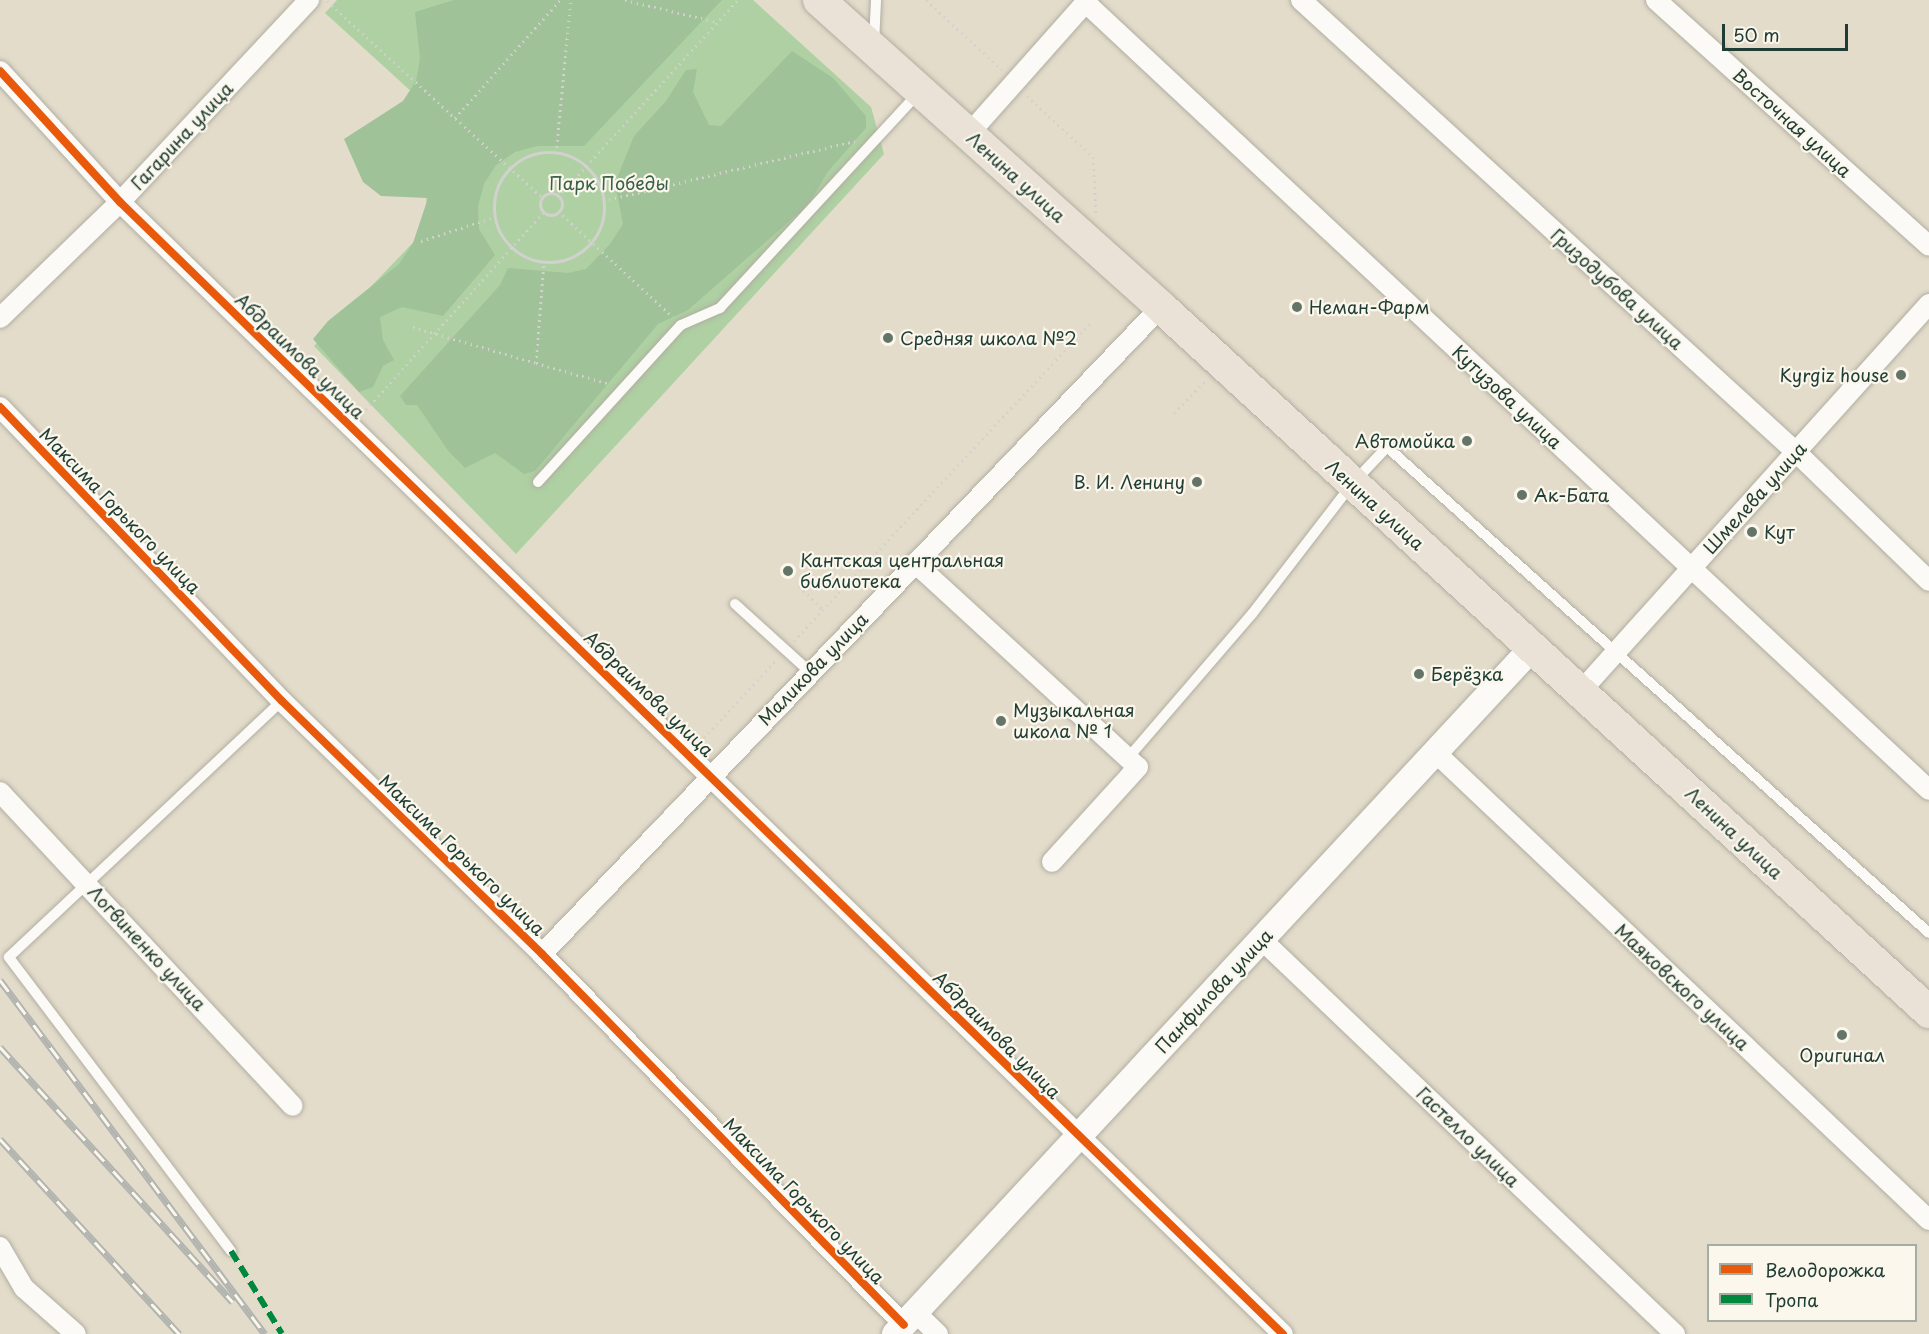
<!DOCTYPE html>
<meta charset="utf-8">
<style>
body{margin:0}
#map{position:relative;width:1929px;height:1334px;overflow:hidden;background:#e4dcca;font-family:"Playpen Sans",sans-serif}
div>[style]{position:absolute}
.green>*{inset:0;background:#aed0a2}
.forest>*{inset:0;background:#a0c298}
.path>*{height:3px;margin-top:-1.5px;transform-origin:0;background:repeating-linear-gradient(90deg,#d1d1cd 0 1.5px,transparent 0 6px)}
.path>.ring{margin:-1.5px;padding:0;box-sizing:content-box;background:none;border:3px solid #d1d1cd;border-radius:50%}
.roads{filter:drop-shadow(0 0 2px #b0aea2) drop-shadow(0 0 2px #b0aea2)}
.service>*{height:10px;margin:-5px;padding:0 5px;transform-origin:5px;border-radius:5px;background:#fbfaf7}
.minor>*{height:20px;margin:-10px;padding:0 10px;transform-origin:10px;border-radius:10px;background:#fbfaf7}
.tertiary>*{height:26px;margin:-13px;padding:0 13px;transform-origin:13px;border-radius:13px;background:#fbfaf7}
.primary>*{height:32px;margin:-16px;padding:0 16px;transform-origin:16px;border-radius:16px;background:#ebe2d7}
.rail>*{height:7px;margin-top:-3.5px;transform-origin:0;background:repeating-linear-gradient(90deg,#fbf7ec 0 14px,#b2b4b0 0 28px);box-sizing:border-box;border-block:2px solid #b2b4b0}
.quiet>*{height:6px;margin-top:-3px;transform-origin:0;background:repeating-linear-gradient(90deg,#00873e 0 12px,transparent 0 18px)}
.cycleway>*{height:8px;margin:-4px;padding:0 4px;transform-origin:4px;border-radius:4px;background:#e8590c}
.dots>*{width:16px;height:16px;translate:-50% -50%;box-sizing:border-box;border:3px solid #fbf7ec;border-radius:50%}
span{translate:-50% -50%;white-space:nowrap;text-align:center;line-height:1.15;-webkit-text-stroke:4.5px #fbf7ec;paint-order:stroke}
.street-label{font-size:18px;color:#1f3d34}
.park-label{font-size:18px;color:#386048}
.poi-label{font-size:18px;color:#1f3d34}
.left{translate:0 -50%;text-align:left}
.right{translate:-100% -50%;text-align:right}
.legend{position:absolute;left:1707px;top:1244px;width:210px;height:78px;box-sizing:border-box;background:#fbf7ec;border:2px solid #a3ada2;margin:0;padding:8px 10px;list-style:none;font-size:18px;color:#1f3d34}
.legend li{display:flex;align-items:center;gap:12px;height:30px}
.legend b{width:30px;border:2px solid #a3ada2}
.scale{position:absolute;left:1722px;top:24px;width:126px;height:27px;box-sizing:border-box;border:3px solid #1f3d34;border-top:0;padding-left:8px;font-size:18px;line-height:21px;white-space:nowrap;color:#1f3d34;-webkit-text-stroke:4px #fbf7ec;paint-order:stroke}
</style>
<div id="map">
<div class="green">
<div style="clip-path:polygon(337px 0,753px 0,871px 107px,884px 154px,516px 554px,314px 346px,427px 228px,424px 103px,325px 13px)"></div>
</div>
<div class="forest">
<div style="clip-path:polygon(454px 0,722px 0,584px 146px,537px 146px,515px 152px,496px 165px,484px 184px,478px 206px,479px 229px,495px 255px,443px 316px,402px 307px,380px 317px,383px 340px,394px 360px,383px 366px,373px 387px,359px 392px,313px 339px,328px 321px,399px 264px,413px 243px,428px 198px,381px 196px,363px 182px,344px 139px,403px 101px,416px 81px,420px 59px,415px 12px)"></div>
<div style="clip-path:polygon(792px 51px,833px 78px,866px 116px,866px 128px,827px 173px,809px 204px,688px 310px,658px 324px,535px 471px,524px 474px,495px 453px,465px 468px,449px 452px,417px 405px,406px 405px,400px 396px,500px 285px,508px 268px,568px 273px,586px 269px,610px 244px,623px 224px,615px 183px,634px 136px,666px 101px,686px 70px,697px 69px,693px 92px,709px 125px,721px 126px)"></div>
</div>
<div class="path">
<div style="left:625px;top:0;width:95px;rotate:13.4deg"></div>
<div style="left:926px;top:0;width:103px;rotate:42.6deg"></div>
<div style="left:327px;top:1px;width:292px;rotate:42.4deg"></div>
<div style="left:1027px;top:96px;width:90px;rotate:42.7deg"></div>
<div style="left:1093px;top:157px;width:60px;rotate:87.1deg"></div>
<div style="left:455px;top:118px;width:158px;rotate:-48.3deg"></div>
<div class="ring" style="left:494px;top:152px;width:107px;height:107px"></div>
<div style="left:556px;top:153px;width:154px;rotate:-84.4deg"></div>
<div class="ring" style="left:540px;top:193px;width:19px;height:19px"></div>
<div style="left:558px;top:197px;width:267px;rotate:-47.6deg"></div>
<div style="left:603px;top:201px;width:259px;rotate:-13.4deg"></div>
<div style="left:558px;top:211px;width:156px;rotate:42.7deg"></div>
<div style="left:421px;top:241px;width:78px;rotate:-18deg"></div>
<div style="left:413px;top:327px;width:128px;rotate:16.3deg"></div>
<div style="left:536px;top:363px;width:102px;rotate:-85.5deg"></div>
<div style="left:536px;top:363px;width:77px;rotate:15.8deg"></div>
<div style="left:1174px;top:413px;width:46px;rotate:-45.9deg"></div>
<div style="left:362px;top:414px;width:272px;rotate:-48deg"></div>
<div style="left:799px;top:586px;width:34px;rotate:45deg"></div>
<div style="left:794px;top:641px;width:434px;rotate:-47deg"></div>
<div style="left:700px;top:742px;width:113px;rotate:-47.1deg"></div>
</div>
<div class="roads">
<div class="service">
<div style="left:874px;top:43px;width:43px;rotate:-87.3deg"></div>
<div style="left:538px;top:482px;width:212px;rotate:-47.7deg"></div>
<div style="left:681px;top:325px;width:43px;rotate:-23.6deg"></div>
<div style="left:720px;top:308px;width:294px;rotate:-47.3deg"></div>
<div style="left:735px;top:604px;width:101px;rotate:42.2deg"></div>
<div style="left:1128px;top:758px;width:190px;rotate:-49.3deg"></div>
<div style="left:1252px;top:614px;width:164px;rotate:-52.4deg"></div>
<div style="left:1352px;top:484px;width:51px;rotate:-46.6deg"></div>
<div style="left:1387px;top:447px;width:728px;rotate:41.88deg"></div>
<div style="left:231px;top:1251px;width:368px;rotate:-127.1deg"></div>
<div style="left:9px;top:957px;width:374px;rotate:-43.2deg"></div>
</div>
<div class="minor">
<div style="left:1301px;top:0;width:670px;rotate:42.4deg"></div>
<div style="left:1796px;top:452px;width:185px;rotate:44.1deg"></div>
<div style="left:1656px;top:0;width:367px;rotate:42deg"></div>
<div style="left:1086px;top:3px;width:1153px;rotate:43.03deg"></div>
<div style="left:0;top:71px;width:178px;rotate:47.5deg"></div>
<div style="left:120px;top:202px;width:1623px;rotate:44.23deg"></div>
<div style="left:968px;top:135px;width:181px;rotate:-48.4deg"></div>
<div style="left:0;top:318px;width:167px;rotate:-44deg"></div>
<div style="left:120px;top:202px;width:277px;rotate:-46.9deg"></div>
<div style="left:0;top:407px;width:407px;rotate:46.2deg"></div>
<div style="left:282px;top:701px;width:363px;rotate:44.2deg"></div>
<div style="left:542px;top:954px;width:518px;rotate:45.7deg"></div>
<div style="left:915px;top:563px;width:302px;rotate:42.5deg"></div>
<div style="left:1138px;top:767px;width:128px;rotate:132.2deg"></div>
<div style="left:1580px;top:692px;width:522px;rotate:-48.03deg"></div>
<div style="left:1436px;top:753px;width:679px;rotate:43.45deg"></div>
<div style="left:0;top:792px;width:429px;rotate:47deg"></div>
<div style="left:1262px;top:940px;width:571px;rotate:43.65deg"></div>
<div style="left:542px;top:954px;width:895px;rotate:-46.27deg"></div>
<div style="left:0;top:1247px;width:48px;rotate:59.7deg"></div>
<div style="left:24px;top:1288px;width:69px;rotate:41.5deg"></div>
<div style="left:915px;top:1312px;width:32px;rotate:44deg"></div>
</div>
<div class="tertiary">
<div style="left:895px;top:1334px;width:936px;rotate:-47.12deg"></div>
</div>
<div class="primary">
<div style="left:819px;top:0;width:460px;rotate:41.9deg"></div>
<div style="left:1161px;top:307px;width:1043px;rotate:42.55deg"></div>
</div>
</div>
<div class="rail">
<div style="left:0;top:980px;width:442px;rotate:53.2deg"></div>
<div style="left:0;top:1047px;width:345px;rotate:47.6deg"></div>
<div style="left:0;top:1139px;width:265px;rotate:47.4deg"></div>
</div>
<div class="quiet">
<div style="left:231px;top:1251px;width:97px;rotate:58.4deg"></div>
</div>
<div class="cycleway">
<div style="left:0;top:71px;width:178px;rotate:47.5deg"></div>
<div style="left:120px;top:202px;width:1623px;rotate:44.23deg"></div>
<div style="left:0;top:407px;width:407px;rotate:46.2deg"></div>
<div style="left:282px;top:701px;width:363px;rotate:44.2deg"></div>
<div style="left:542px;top:954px;width:518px;rotate:45.7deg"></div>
</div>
<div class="dots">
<div style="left:1297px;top:307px;background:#647568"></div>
<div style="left:888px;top:338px;background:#647568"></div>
<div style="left:1901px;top:375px;background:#647568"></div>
<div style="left:1467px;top:441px;background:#647568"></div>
<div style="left:1197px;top:482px;background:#647568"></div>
<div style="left:1522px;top:495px;background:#647568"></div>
<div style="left:1752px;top:532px;background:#647568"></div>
<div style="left:788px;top:571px;background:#647568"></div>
<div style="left:1419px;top:674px;background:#647568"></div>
<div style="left:1001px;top:721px;background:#647568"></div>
<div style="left:1842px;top:1035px;background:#647568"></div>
</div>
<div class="street-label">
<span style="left:1792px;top:123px;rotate:42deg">Восточная улица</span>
<span style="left:182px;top:136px;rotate:-47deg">Гагарина улица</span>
<span style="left:1016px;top:177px;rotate:42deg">Ленина улица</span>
<span style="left:1617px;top:289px;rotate:42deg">Гризодубова улица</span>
<span style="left:300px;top:356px;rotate:44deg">Абдраимова улица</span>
<span style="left:1507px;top:397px;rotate:43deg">Кутузова улица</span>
<span style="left:1755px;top:498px;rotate:-48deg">Шмелева улица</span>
<span style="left:1375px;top:505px;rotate:42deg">Ленина улица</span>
<span style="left:120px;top:511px;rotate:46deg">Максима Горького улица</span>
<span style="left:813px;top:669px;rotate:-46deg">Маликова улица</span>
<span style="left:649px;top:694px;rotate:44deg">Абдраимова улица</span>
<span style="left:1734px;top:833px;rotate:43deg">Ленина улица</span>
<span style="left:462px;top:855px;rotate:44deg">Максима Горького улица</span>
<span style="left:147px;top:948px;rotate:47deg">Логвиненко улица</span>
<span style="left:1682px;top:987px;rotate:43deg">Маяковского улица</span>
<span style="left:1214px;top:991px;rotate:-47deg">Панфилова улица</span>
<span style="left:997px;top:1035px;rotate:45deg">Абдраимова улица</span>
<span style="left:1468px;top:1137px;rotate:44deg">Гастелло улица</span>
<span style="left:804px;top:1201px;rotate:46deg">Максима Горького улица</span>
</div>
<div class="park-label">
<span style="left:609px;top:183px">Парк Победы</span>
</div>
<div class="poi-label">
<span class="left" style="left:1309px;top:307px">Неман-Фарм</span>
<span class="left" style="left:900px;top:338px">Средняя школа №2</span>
<span class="right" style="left:1889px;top:375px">Kyrgiz house</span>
<span class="right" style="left:1455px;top:441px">Автомойка</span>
<span class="right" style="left:1185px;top:482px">В. И. Ленину</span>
<span class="left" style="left:1534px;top:495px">Ак-Бата</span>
<span class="left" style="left:1764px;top:532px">Кут</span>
<span class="left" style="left:800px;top:571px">Кантская центральная<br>библиотека</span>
<span class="left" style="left:1431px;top:674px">Берёзка</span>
<span class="left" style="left:1013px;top:721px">Музыкальная<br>школа № 1</span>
<span style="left:1842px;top:1055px">Оригинал</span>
</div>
<ul class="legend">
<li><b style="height:8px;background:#e8590c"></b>Велодорожка</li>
<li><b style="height:8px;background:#00873e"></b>Тропа</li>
</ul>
<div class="scale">50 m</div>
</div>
